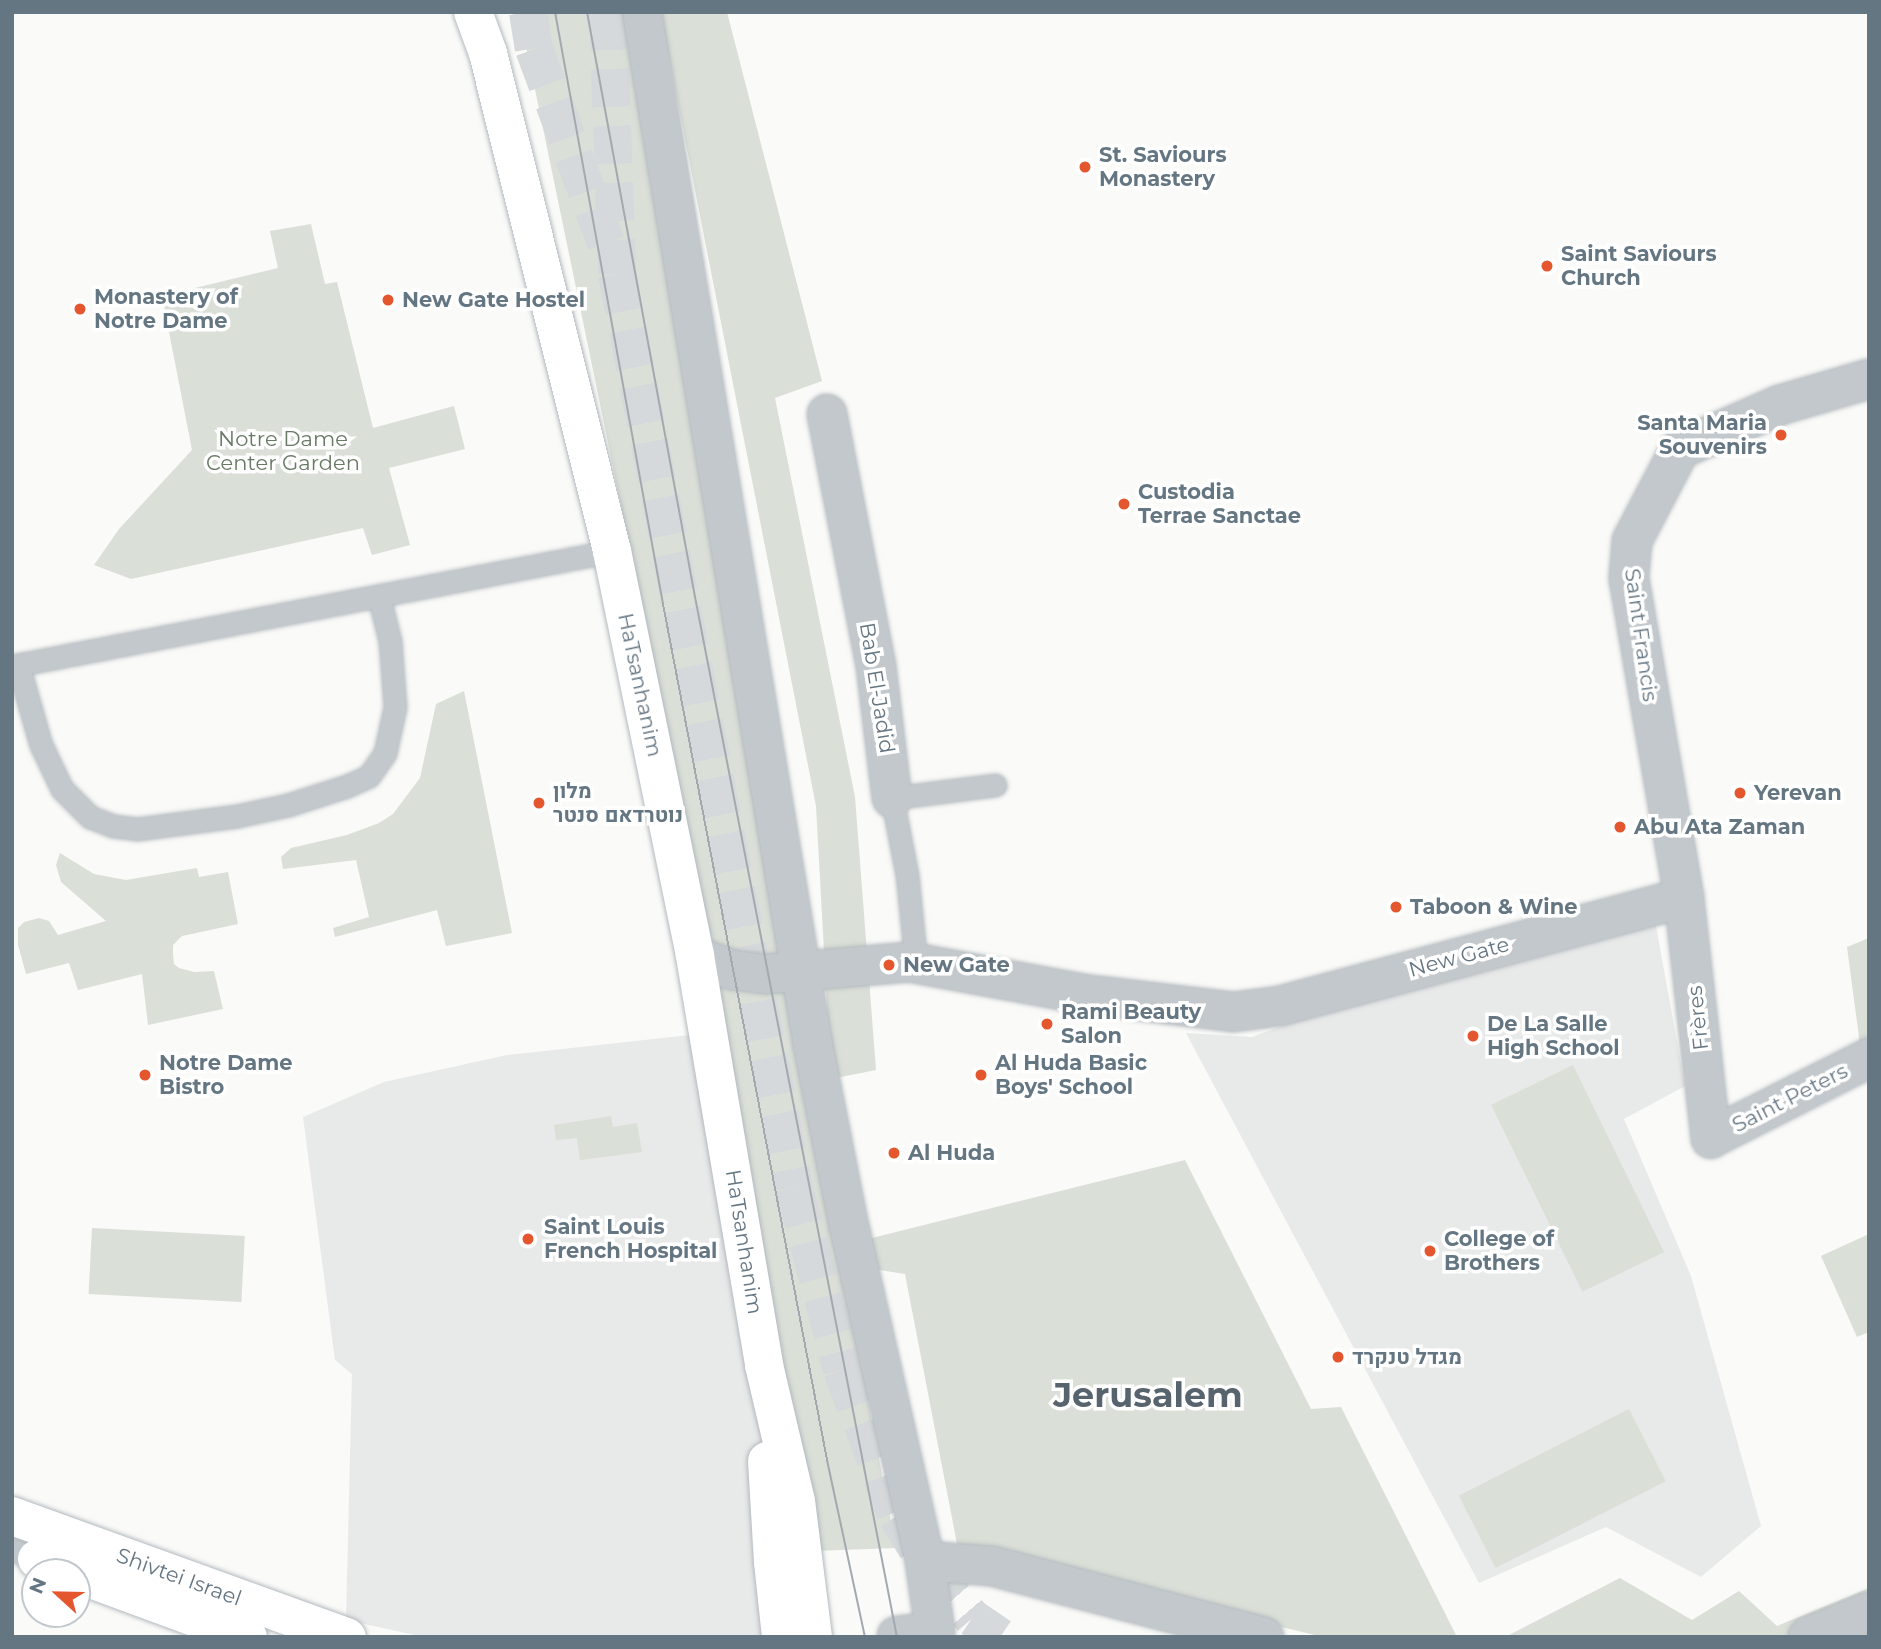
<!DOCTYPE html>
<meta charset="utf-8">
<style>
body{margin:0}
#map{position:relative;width:1881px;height:1649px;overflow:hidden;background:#fafaf8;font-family:Montserrat,Heebo,sans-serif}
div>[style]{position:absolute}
.built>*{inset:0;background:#e8e9e9}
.green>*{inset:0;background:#dadfd7;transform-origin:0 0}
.highway-tunnel>*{height:38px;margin-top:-19px;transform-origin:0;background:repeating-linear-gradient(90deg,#d5d9db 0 38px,transparent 0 57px)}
.roads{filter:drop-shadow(0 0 2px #b3babf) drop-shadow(0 0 2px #b3babf)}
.lane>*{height:21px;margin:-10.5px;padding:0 10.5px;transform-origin:10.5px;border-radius:10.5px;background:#c3c8cc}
.street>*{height:38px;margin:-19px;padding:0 19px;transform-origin:19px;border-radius:19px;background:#c3c8cc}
.secondary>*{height:38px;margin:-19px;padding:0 19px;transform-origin:19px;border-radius:19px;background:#fff}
.tram>*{height:2px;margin:-1px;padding:0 1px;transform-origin:1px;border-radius:1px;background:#a2aab0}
.dots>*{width:19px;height:19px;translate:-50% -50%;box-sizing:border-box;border:4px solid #fff;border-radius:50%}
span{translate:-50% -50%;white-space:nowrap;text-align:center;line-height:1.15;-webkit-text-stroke:7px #fff;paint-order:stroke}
.poi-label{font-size:21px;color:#657683;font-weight:700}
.left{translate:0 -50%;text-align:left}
.right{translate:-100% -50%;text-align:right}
.park-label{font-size:21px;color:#687a64}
.street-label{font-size:21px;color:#657683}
.town-label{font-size:35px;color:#57646e;font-weight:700}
.frame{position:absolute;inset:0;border:14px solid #657683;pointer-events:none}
.north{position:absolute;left:21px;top:1558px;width:70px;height:70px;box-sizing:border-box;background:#fff;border:2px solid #c1c8cd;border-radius:50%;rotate:292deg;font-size:19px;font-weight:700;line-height:28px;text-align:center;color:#657683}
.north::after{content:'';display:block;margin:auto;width:24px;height:32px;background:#e4572e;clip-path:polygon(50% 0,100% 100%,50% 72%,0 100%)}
</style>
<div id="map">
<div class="built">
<div style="clip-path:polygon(1654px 915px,1685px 1086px,1624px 1119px,1691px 1276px,1761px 1526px,1701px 1577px,1606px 1527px,1479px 1583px,1186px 1033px,1252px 1037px,1427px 972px)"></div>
<div style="clip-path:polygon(699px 1034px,804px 1617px,774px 1637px,424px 1637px,346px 1620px,352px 1374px,335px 1360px,303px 1117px,384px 1082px,507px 1055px)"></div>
</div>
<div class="green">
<div style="clip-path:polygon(519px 12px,624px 12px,798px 1033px,896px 1548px,814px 1551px,694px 859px)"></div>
<div style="clip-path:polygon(660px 12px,727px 12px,822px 381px,775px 398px,855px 797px,876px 1070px,831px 1079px,816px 806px)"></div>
<div style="clip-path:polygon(311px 224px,325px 284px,337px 282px,373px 428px,454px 406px,465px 449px,389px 468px,410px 545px,372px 555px,363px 528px,131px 579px,94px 565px,119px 529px,192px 450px,162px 296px,278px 268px,270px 231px)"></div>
<div style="clip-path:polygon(464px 691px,512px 933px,446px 946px,437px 910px,335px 937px,333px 928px,369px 917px,356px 860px,283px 869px,281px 857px,291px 848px,347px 835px,379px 823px,393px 814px,420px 778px,436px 704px)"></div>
<div style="clip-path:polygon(60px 853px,94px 874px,126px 880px,197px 868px,199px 877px,228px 872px,238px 924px,182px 936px,173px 945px,173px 954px,174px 964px,179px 968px,194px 972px,214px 971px,223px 1009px,148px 1025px,142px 974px,78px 990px,69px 963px,26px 974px,18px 945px,18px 928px,24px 922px,39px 918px,49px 921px,58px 935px,106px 921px,61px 882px,56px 865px)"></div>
<div style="clip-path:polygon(1869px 938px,1869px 1048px,1861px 1052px,1847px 947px)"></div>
<div style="left:1573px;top:1065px;width:208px;height:91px;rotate:64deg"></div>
<div style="clip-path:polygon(611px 1116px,613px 1127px,637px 1123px,642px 1152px,580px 1160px,577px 1138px,556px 1140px,554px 1125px)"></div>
<div style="clip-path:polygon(1185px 1160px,1311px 1409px,1341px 1407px,1457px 1637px,1323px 1637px,958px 1549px,905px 1274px,867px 1268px,864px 1240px)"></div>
<div style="left:92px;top:1228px;width:153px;height:66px;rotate:3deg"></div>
<div style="clip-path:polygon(1869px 1234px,1869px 1332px,1857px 1337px,1821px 1256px)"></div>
<div style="left:1629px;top:1409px;width:81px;height:191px;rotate:63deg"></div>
<div style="clip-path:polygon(1620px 1578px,1692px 1620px,1739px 1591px,1777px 1626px,1869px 1588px,1869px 1637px,1505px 1637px)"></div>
</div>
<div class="highway-tunnel">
<div style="left:528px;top:12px;width:37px;rotate:81deg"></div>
<div style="left:534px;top:49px;width:207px;rotate:69.6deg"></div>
<div style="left:608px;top:12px;width:262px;rotate:88deg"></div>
<div style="left:617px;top:274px;width:930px;rotate:79.03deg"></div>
<div style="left:794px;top:1187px;width:189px;rotate:75.3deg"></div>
<div style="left:842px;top:1370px;width:156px;rotate:69.4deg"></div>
<div style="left:897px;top:1516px;width:62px;rotate:58.1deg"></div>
<div style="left:930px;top:1569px;width:65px;rotate:49.4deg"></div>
<div style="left:972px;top:1618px;width:34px;rotate:34deg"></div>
</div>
<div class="roads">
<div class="lane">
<div style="left:18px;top:665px;width:83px;rotate:74deg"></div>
<div style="left:41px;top:745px;width:49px;rotate:64.5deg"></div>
<div style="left:62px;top:789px;width:40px;rotate:45deg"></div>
<div style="left:90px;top:817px;width:25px;rotate:21deg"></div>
<div style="left:113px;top:826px;width:24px;rotate:7deg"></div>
<div style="left:137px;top:829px;width:101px;rotate:-7.4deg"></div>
<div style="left:237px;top:816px;width:52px;rotate:-12.2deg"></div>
<div style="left:288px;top:805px;width:62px;rotate:-17.9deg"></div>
<div style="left:347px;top:786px;width:24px;rotate:-24deg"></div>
<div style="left:369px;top:776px;width:28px;rotate:-55deg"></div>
<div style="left:385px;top:753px;width:47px;rotate:-77.7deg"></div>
<div style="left:395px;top:707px;width:66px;rotate:-94.3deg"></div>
<div style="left:390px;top:641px;width:45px;rotate:-104deg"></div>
<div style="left:12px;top:666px;width:611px;rotate:-10.85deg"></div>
<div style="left:916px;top:963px;width:88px;rotate:-95.8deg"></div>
<div style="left:907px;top:875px;width:78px;rotate:-101deg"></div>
<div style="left:892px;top:798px;width:104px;rotate:-7.2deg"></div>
<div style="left:12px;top:1550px;width:27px;rotate:20deg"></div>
</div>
<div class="street">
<div style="left:642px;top:12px;width:1047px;rotate:80.6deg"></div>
<div style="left:813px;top:1045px;width:185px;rotate:78.8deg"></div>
<div style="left:849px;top:1226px;width:344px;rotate:77.2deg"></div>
<div style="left:1869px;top:379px;width:93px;rotate:163.7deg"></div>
<div style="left:1780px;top:405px;width:109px;rotate:156.3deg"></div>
<div style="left:1680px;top:449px;width:104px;rotate:117.6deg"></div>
<div style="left:1632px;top:541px;width:38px;rotate:95deg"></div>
<div style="left:1629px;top:579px;width:324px;rotate:80.2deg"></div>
<div style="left:1684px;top:898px;width:242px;rotate:83.6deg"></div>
<div style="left:1711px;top:1138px;width:177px;rotate:-26.9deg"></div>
<div style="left:827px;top:414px;width:257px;rotate:79deg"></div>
<div style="left:876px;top:666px;width:133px;rotate:83.1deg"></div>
<div style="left:695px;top:956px;width:40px;rotate:20.2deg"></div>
<div style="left:733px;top:970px;width:34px;rotate:7deg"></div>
<div style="left:767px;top:974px;width:143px;rotate:-4.8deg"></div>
<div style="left:909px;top:962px;width:177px;rotate:10.4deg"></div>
<div style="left:1083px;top:994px;width:151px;rotate:6.8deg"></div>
<div style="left:1233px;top:1012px;width:47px;rotate:-7.3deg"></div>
<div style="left:1280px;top:1006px;width:418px;rotate:-15deg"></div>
<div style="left:897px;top:1636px;width:38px;rotate:-7deg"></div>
<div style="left:935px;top:1631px;width:71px;rotate:-98.1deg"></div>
<div style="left:925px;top:1561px;width:67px;rotate:4.3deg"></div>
<div style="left:992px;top:1566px;width:281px;rotate:14.6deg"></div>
<div style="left:1808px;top:1637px;width:66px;rotate:-22.3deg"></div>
</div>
<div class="secondary">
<div style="left:473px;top:12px;width:44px;rotate:69.9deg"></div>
<div style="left:488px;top:53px;width:513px;rotate:76.02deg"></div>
<div style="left:612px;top:551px;width:413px;rotate:78.4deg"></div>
<div style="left:695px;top:956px;width:415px;rotate:80.4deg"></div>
<div style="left:764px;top:1365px;width:140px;rotate:76.8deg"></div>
<div style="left:796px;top:1501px;width:137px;rotate:82.9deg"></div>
<div style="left:767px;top:1461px;width:101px;rotate:86.6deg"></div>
<div style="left:773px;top:1562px;width:75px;rotate:83.9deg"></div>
<div style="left:12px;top:1516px;width:356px;rotate:19.9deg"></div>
<div style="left:37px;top:1559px;width:37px;rotate:20deg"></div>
<div style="left:77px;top:1574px;width:182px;rotate:20.2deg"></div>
</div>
</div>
<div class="tram">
<div style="left:555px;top:12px;width:602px;rotate:79.66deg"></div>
<div style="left:663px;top:604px;width:872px;rotate:79.15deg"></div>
<div style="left:827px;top:1460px;width:181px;rotate:77.9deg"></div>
<div style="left:587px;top:12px;width:595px;rotate:79.54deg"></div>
<div style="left:695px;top:597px;width:1059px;rotate:79.01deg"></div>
</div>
<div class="dots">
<div style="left:1085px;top:167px;background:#e4572e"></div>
<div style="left:1547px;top:266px;background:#e4572e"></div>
<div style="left:388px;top:300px;background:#e4572e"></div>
<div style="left:80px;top:309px;background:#e4572e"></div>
<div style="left:1781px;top:435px;background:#e4572e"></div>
<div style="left:1124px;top:504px;background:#e4572e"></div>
<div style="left:1740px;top:793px;background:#e4572e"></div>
<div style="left:539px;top:803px;background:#e4572e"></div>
<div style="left:1620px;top:827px;background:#e4572e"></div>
<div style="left:1396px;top:907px;background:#e4572e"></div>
<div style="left:889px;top:965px;background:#e4572e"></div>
<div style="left:1047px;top:1024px;background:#e4572e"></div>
<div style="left:1473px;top:1036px;background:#e4572e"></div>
<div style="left:145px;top:1075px;background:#e4572e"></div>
<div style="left:981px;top:1075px;background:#e4572e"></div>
<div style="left:894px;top:1153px;background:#e4572e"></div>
<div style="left:528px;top:1239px;background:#e4572e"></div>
<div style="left:1430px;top:1251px;background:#e4572e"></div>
<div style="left:1338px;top:1357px;background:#e4572e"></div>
</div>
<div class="poi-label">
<span class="left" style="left:1099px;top:167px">St. Saviours<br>Monastery</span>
<span class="left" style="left:1561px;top:266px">Saint Saviours<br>Church</span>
<span class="left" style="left:94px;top:309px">Monastery of<br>Notre Dame</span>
<span class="left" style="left:402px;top:300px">New Gate Hostel</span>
<span class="right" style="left:1767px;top:435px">Santa Maria<br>Souvenirs</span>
<span class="left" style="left:1138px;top:504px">Custodia<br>Terrae Sanctae</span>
<span class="left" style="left:553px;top:803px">מלון<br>נוטרדאם סנטר</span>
<span class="left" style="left:1754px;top:793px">Yerevan</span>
<span class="left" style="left:1634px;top:827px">Abu Ata Zaman</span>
<span class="left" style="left:1410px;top:907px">Taboon &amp; Wine</span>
<span class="left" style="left:903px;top:965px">New Gate</span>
<span class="left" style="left:1061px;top:1024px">Rami Beauty<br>Salon</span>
<span class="left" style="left:1487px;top:1036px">De La Salle<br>High School</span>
<span class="left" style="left:159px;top:1075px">Notre Dame<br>Bistro</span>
<span class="left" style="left:995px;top:1075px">Al Huda Basic<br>Boys' School</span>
<span class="left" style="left:908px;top:1153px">Al Huda</span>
<span class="left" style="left:544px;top:1239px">Saint Louis<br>French Hospital</span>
<span class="left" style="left:1444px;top:1251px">College of<br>Brothers</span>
<span class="left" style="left:1352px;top:1357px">מגדל טנקרד</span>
</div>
<div class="park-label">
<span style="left:283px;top:451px">Notre Dame<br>Center Garden</span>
</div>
<div class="street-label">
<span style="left:1641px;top:635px;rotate:82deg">Saint Francis</span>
<span style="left:640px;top:685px;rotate:78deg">HaTsanhanim</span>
<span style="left:877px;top:688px;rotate:81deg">Bab El-Jadid</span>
<span style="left:1459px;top:957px;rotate:-15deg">New Gate</span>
<span style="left:1698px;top:1018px;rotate:-96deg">Frères</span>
<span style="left:1790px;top:1098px;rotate:-27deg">Saint Peters</span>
<span style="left:744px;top:1242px;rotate:81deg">HaTsanhanim</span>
<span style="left:179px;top:1577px;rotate:20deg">Shivtei Israel</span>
</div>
<div class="town-label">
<span style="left:1148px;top:1395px">Jerusalem</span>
</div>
<div class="frame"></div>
<div class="north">N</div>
</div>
